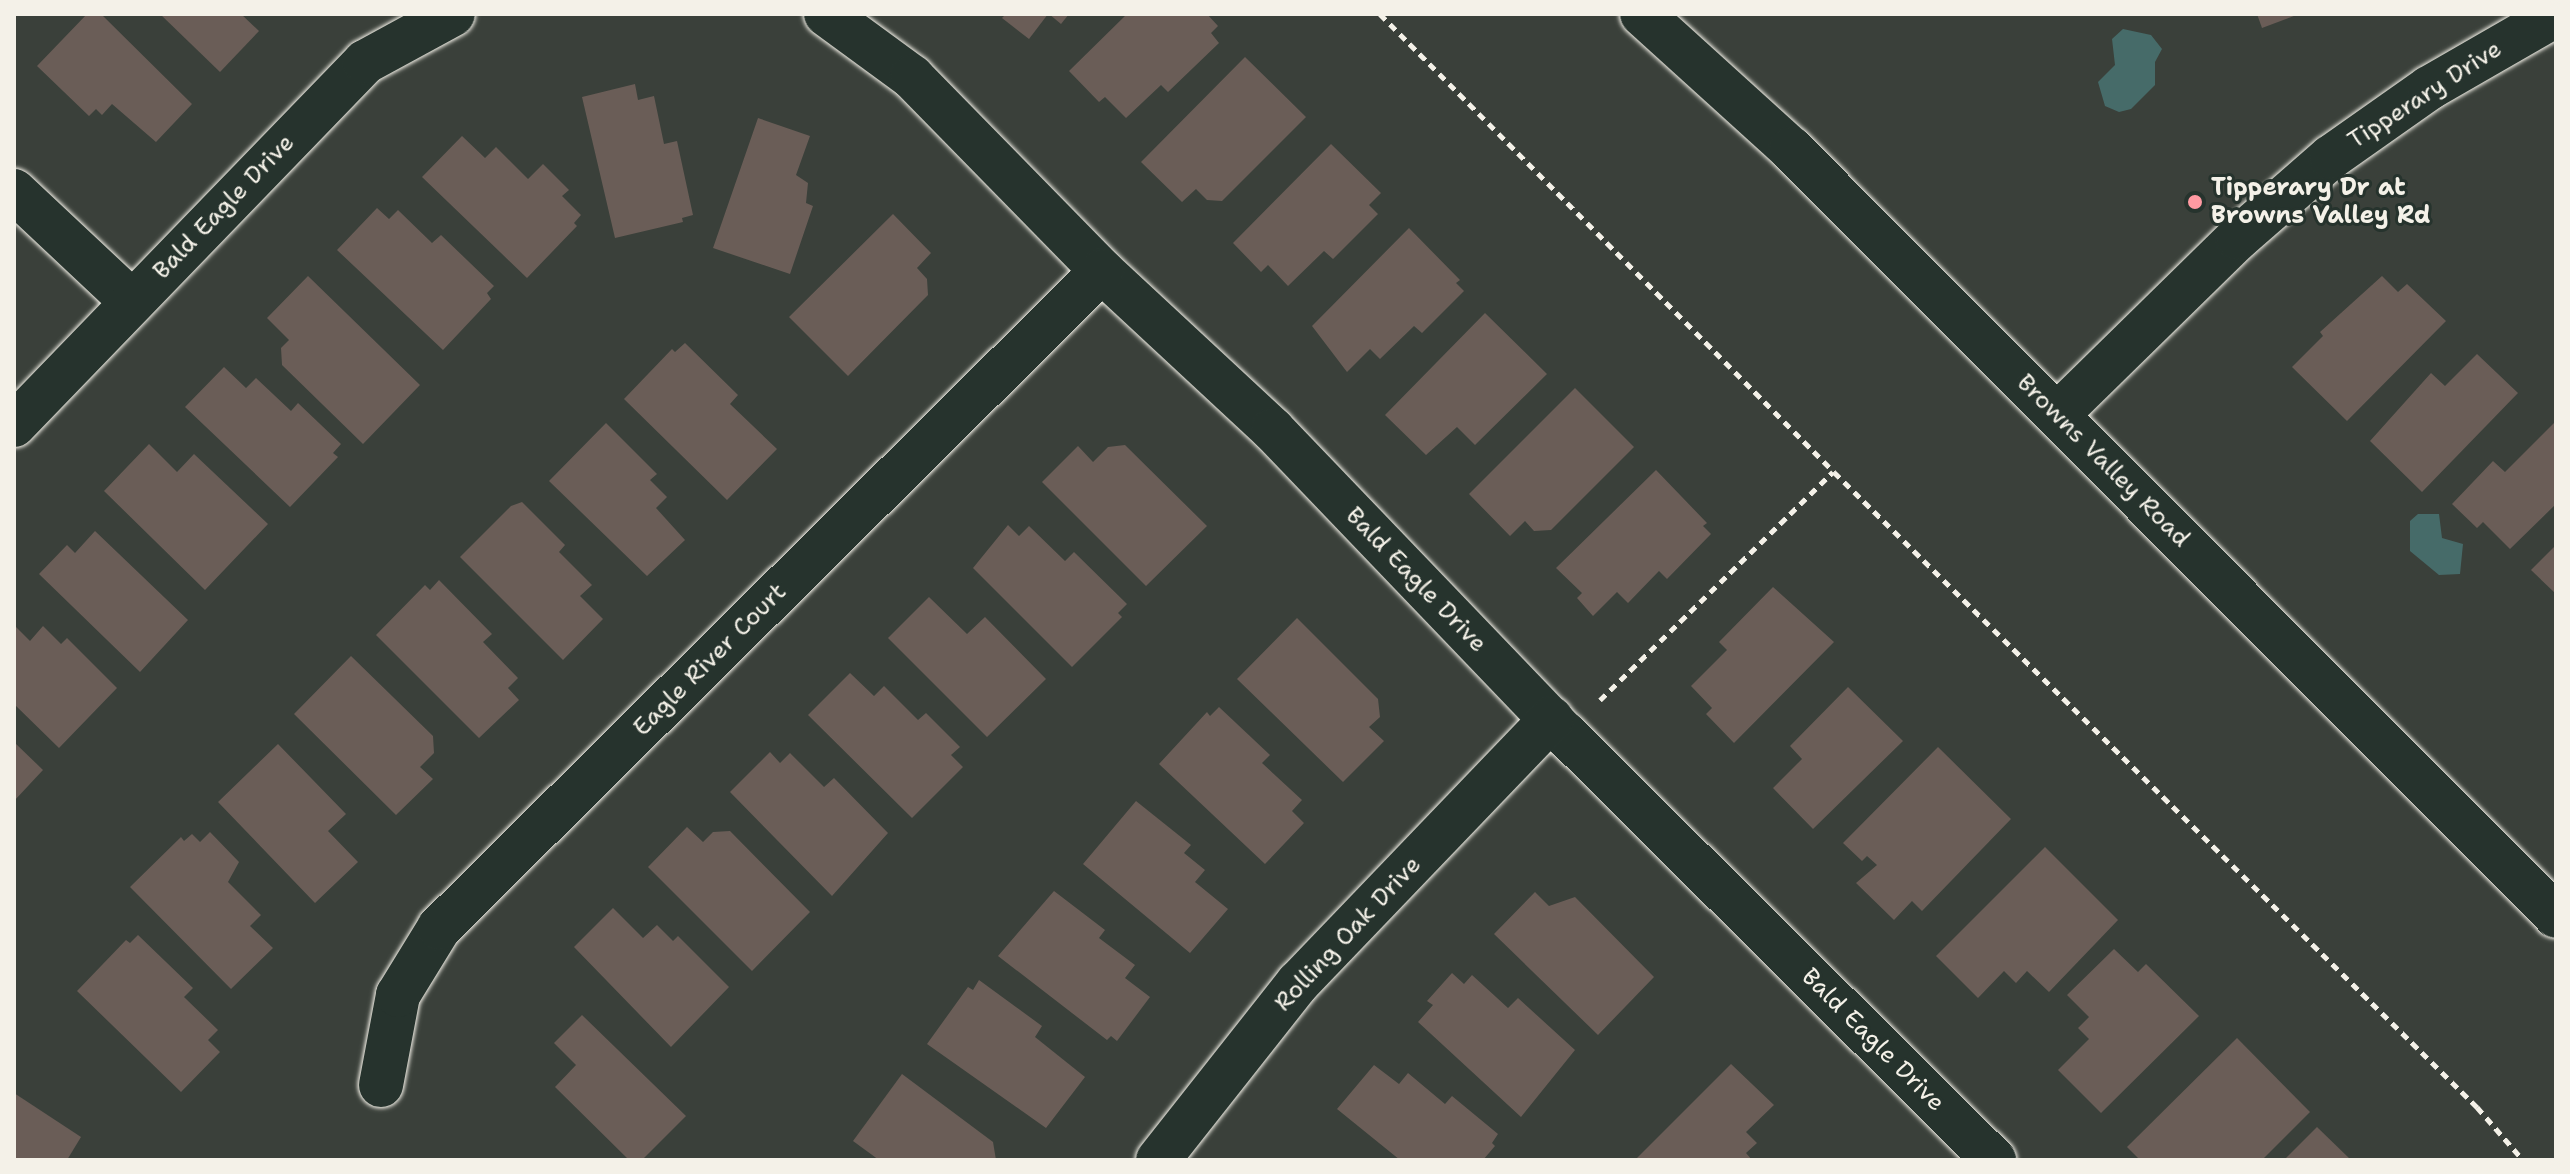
<!DOCTYPE html>
<style>
body{margin:0}
#map{position:relative;width:2570px;height:1174px;overflow:hidden;background:#3a403a;font-family:"Shantell Sans",sans-serif}
div>[style]{position:absolute}
.water>*{inset:0;background:#466b69}
.building>*{inset:0;background:#6a5d57}
.path>*{height:5px;margin-top:-2.5px;transform-origin:0;background:repeating-linear-gradient(90deg,#f4f1e8 0 8px,transparent 0 14px)}
.roads{filter:drop-shadow(0 0 2px #f4f1e8) drop-shadow(0 0 2px #f4f1e8)}
.minor>*{height:44px;margin:-22px;padding:0 22px;transform-origin:22px;border-radius:22px;background:#26332d}
.secondary>*{height:44px;margin:-22px;padding:0 22px;transform-origin:22px;border-radius:22px;background:#26332d}
.dots>*{width:22px;height:22px;translate:-50% -50%;box-sizing:border-box;border:4px solid #26332d;border-radius:50%}
span{translate:-50% -50%;white-space:nowrap;text-align:center;line-height:1.15;-webkit-text-stroke:6px #26332d;paint-order:stroke}
.street-label{font-size:24px;color:#f4f1e8}
.poi-label{font-size:24px;color:#f4f1e8;font-weight:700}
.left{translate:0 -50%;text-align:left}
.frame{position:absolute;inset:0;border:16px solid #f4f1e8;pointer-events:none}
</style>
<div id="map">
<div class="water">
<div style="clip-path:polygon(2123px 29px,2151px 35px,2162px 49px,2155px 62px,2155px 85px,2131px 109px,2119px 112px,2105px 106px,2098px 82px,2115px 65px,2112px 39px)"></div>
<div style="clip-path:polygon(2418px 514px,2439px 514px,2442px 538px,2463px 544px,2460px 574px,2439px 575px,2410px 551px,2410px 521px)"></div>
</div>
<div class="building">
<div style="clip-path:polygon(87px 14px,101px 14px,192px 104px,156px 142px,112px 104px,102px 115px,96px 109px,89px 116px,37px 66px)"></div>
<div style="clip-path:polygon(160px 14px,241px 14px,259px 31px,220px 72px)"></div>
<div style="clip-path:polygon(1006px 14px,1048px 14px,1029px 39px,1002px 18px)"></div>
<div style="clip-path:polygon(1049px 14px,1069px 14px,1061px 24px)"></div>
<div style="clip-path:polygon(1127px 14px,1207px 14px,1218px 26px,1211px 33px,1219px 43px,1168px 92px,1161px 85px,1126px 118px,1105px 97px,1099px 102px,1069px 71px)"></div>
<div style="clip-path:polygon(2257px 14px,2299px 14px,2262px 28px)"></div>
<div style="clip-path:polygon(1245px 57px,1306px 117px,1222px 201px,1207px 200px,1196px 189px,1182px 202px,1141px 162px)"></div>
<div style="clip-path:polygon(635px 84px,638px 100px,654px 96px,664px 144px,677px 141px,693px 215px,682px 218px,683px 222px,615px 238px,582px 97px)"></div>
<div style="clip-path:polygon(758px 118px,810px 136px,796px 175px,808px 183px,806px 203px,813px 206px,790px 274px,713px 248px)"></div>
<div style="clip-path:polygon(462px 136px,485px 158px,496px 147px,528px 179px,543px 164px,569px 190px,562px 196px,581px 215px,574px 223px,577px 226px,527px 278px,422px 177px)"></div>
<div style="clip-path:polygon(1331px 144px,1381px 193px,1369px 205px,1378px 214px,1333px 259px,1324px 251px,1288px 286px,1268px 265px,1261px 272px,1233px 243px)"></div>
<div style="clip-path:polygon(377px 208px,389px 219px,398px 210px,432px 243px,441px 235px,494px 286px,487px 293px,491px 299px,443px 350px,337px 250px)"></div>
<div style="clip-path:polygon(893px 214px,931px 253px,917px 268px,927px 279px,928px 295px,848px 376px,789px 317px)"></div>
<div style="clip-path:polygon(1409px 228px,1460px 280px,1456px 283px,1464px 291px,1422px 333px,1414px 326px,1380px 359px,1370px 349px,1347px 372px,1312px 326px)"></div>
<div style="clip-path:polygon(308px 276px,420px 385px,363px 444px,282px 365px,281px 348px,289px 340px,267px 318px)"></div>
<div style="clip-path:polygon(2382px 276px,2398px 292px,2407px 284px,2446px 321px,2347px 421px,2292px 367px,2323px 336px,2320px 332px)"></div>
<div style="clip-path:polygon(1485px 313px,1547px 374px,1475px 445px,1457px 427px,1426px 455px,1385px 415px)"></div>
<div style="clip-path:polygon(685px 343px,738px 395px,730px 404px,777px 449px,727px 500px,624px 399px,672px 349px,675px 352px)"></div>
<div style="clip-path:polygon(2477px 354px,2518px 393px,2422px 492px,2370px 441px,2431px 373px,2445px 386px)"></div>
<div style="clip-path:polygon(224px 367px,246px 388px,256px 378px,291px 411px,298px 403px,341px 444px,333px 453px,338px 457px,290px 507px,185px 407px)"></div>
<div style="clip-path:polygon(1575px 388px,1634px 447px,1551px 530px,1534px 531px,1525px 521px,1510px 536px,1469px 494px)"></div>
<div style="clip-path:polygon(2556px 421px,2556px 504px,2510px 549px,2483px 522px,2477px 528px,2452px 504px,2493px 461px,2505px 472px)"></div>
<div style="clip-path:polygon(606px 423px,657px 474px,650px 480px,667px 497px,656px 508px,685px 540px,647px 576px,549px 481px)"></div>
<div style="clip-path:polygon(149px 444px,177px 472px,194px 454px,268px 524px,205px 590px,104px 491px)"></div>
<div style="clip-path:polygon(1125px 445px,1207px 526px,1146px 586px,1042px 482px,1078px 446px,1093px 462px,1108px 447px)"></div>
<div style="clip-path:polygon(1656px 470px,1707px 523px,1703px 526px,1711px 534px,1667px 579px,1659px 571px,1628px 603px,1617px 592px,1593px 616px,1577px 598px,1582px 593px,1556px 568px)"></div>
<div style="clip-path:polygon(522px 502px,565px 545px,559px 552px,592px 585px,580px 596px,603px 619px,563px 660px,460px 557px,511px 506px)"></div>
<div style="clip-path:polygon(1008px 525px,1019px 536px,1029px 526px,1065px 561px,1074px 552px,1127px 604px,1118px 613px,1122px 617px,1072px 667px,973px 568px)"></div>
<div style="clip-path:polygon(95px 531px,188px 620px,140px 672px,39px 574px,67px 545px,75px 553px)"></div>
<div style="clip-path:polygon(2556px 545px,2556px 594px,2531px 570px)"></div>
<div style="clip-path:polygon(439px 580px,492px 634px,483px 642px,518px 678px,508px 688px,519px 700px,479px 738px,376px 635px,425px 585px,430px 590px)"></div>
<div style="clip-path:polygon(1773px 587px,1834px 642px,1734px 743px,1706px 714px,1712px 708px,1691px 686px,1727px 650px,1719px 642px)"></div>
<div style="clip-path:polygon(929px 597px,967px 634px,985px 617px,1046px 679px,987px 737px,888px 638px)"></div>
<div style="clip-path:polygon(1297px 618px,1378px 699px,1380px 717px,1369px 727px,1384px 741px,1343px 782px,1237px 679px)"></div>
<div style="clip-path:polygon(14px 625px,30px 641px,43px 626px,61px 644px,67px 638px,117px 688px,59px 748px,14px 704px)"></div>
<div style="clip-path:polygon(351px 656px,433px 736px,434px 753px,420px 767px,433px 779px,396px 815px,294px 714px)"></div>
<div style="clip-path:polygon(850px 673px,874px 696px,884px 686px,918px 720px,926px 713px,960px 747px,951px 755px,963px 767px,912px 818px,808px 715px)"></div>
<div style="clip-path:polygon(1848px 687px,1903px 741px,1813px 829px,1773px 788px,1802px 759px,1790px 746px)"></div>
<div style="clip-path:polygon(1219px 707px,1270px 755px,1262px 763px,1302px 800px,1292px 811px,1304px 823px,1265px 864px,1159px 764px,1207px 712px,1210px 716px)"></div>
<div style="clip-path:polygon(14px 742px,43px 770px,14px 801px)"></div>
<div style="clip-path:polygon(278px 744px,346px 814px,328px 831px,358px 862px,315px 903px,218px 802px)"></div>
<div style="clip-path:polygon(1938px 747px,2011px 819px,1922px 911px,1912px 901px,1894px 920px,1856px 883px,1877px 865px,1867px 856px,1862px 861px,1843px 843px)"></div>
<div style="clip-path:polygon(770px 752px,780px 763px,790px 753px,824px 787px,834px 778px,888px 833px,832px 896px,730px 792px)"></div>
<div style="clip-path:polygon(1136px 801px,1191px 845px,1184px 853px,1205px 870px,1195px 882px,1228px 909px,1190px 953px,1083px 864px)"></div>
<div style="clip-path:polygon(687px 827px,703px 842px,713px 832px,730px 831px,810px 912px,752px 971px,648px 867px)"></div>
<div style="clip-path:polygon(210px 832px,239px 862px,228px 882px,261px 915px,250px 926px,273px 948px,231px 989px,130px 887px,181px 837px,184px 841px,192px 834px,200px 842px)"></div>
<div style="clip-path:polygon(2045px 847px,2118px 920px,2049px 992px,2027px 971px,2016px 983px,2004px 971px,1978px 998px,1936px 956px)"></div>
<div style="clip-path:polygon(1054px 891px,1105px 930px,1099px 938px,1135px 965px,1125px 978px,1150px 997px,1117px 1041px,1111px 1036px,1107px 1040px,998px 956px)"></div>
<div style="clip-path:polygon(1535px 892px,1549px 906px,1575px 897px,1654px 977px,1598px 1035px,1494px 934px)"></div>
<div style="clip-path:polygon(613px 908px,643px 938px,657px 925px,673px 941px,678px 936px,729px 987px,671px 1047px,574px 947px)"></div>
<div style="clip-path:polygon(138px 935px,193px 988px,184px 997px,218px 1030px,208px 1040px,220px 1052px,181px 1092px,77px 991px,126px 940px,130px 943px)"></div>
<div style="clip-path:polygon(2114px 949px,2138px 972px,2146px 964px,2199px 1016px,2101px 1113px,2058px 1070px,2089px 1039px,2078px 1028px,2089px 1017px,2067px 995px)"></div>
<div style="clip-path:polygon(1452px 973px,1464px 984px,1472px 975px,1508px 1008px,1518px 998px,1575px 1050px,1521px 1117px,1418px 1022px,1433px 1005px,1427px 1001px)"></div>
<div style="clip-path:polygon(979px 980px,1042px 1026px,1035px 1037px,1085px 1077px,1046px 1128px,927px 1044px,968px 987px,973px 990px)"></div>
<div style="clip-path:polygon(582px 1015px,686px 1116px,642px 1160px,629px 1160px,555px 1087px,576px 1065px,554px 1043px)"></div>
<div style="clip-path:polygon(2237px 1038px,2310px 1112px,2262px 1160px,2140px 1160px,2127px 1147px)"></div>
<div style="clip-path:polygon(1731px 1064px,1774px 1105px,1746px 1132px,1757px 1143px,1746px 1153px,1752px 1160px,1635px 1160px)"></div>
<div style="clip-path:polygon(1374px 1065px,1399px 1084px,1408px 1073px,1445px 1104px,1452px 1096px,1498px 1134px,1492px 1143px,1495px 1146px,1483px 1160px,1400px 1160px,1337px 1109px)"></div>
<div style="clip-path:polygon(902px 1074px,993px 1142px,996px 1160px,879px 1160px,853px 1141px)"></div>
<div style="clip-path:polygon(14px 1093px,81px 1137px,67px 1160px,14px 1160px)"></div>
<div style="clip-path:polygon(2317px 1127px,2351px 1160px,2284px 1160px)"></div>
</div>
<div class="path">
<div style="left:1380px;top:14px;width:645px;rotate:45.25deg"></div>
<div style="left:1834px;top:472px;width:904px;rotate:44.64deg"></div>
<div style="left:2477px;top:1107px;width:70px;rotate:49deg"></div>
<div style="left:1600px;top:700px;width:326px;rotate:-44.4deg"></div>
</div>
<div class="roads">
<div class="minor">
<div style="left:826px;top:14px;width:107px;rotate:36.2deg"></div>
<div style="left:912px;top:77px;width:272px;rotate:45.6deg"></div>
<div style="left:1102px;top:271px;width:233px;rotate:42.9deg"></div>
<div style="left:1273px;top:430px;width:422px;rotate:46.2deg"></div>
<div style="left:1565px;top:734px;width:605px;rotate:44.8deg"></div>
<div style="left:14px;top:191px;width:162px;rotate:43.2deg"></div>
<div style="left:2057px;top:415px;width:253px;rotate:-44.4deg"></div>
<div style="left:2238px;top:238px;width:123px;rotate:-41.1deg"></div>
<div style="left:2331px;top:157px;width:120px;rotate:-35.1deg"></div>
<div style="left:2429px;top:88px;width:146px;rotate:-29.9deg"></div>
<div style="left:14px;top:425px;width:505px;rotate:-45.96deg"></div>
<div style="left:365px;top:62px;width:100px;rotate:-28.6deg"></div>
<div style="left:381px;top:1085px;width:92px;rotate:-79.3deg"></div>
<div style="left:398px;top:995px;width:79px;rotate:-58.5deg"></div>
<div style="left:439px;top:928px;width:933px;rotate:-44.74deg"></div>
<div style="left:1158px;top:1160px;width:226px;rotate:-51.7deg"></div>
<div style="left:1298px;top:983px;width:366px;rotate:-46.2deg"></div>
</div>
<div class="secondary">
<div style="left:1642px;top:14px;width:201px;rotate:42.2deg"></div>
<div style="left:1791px;top:149px;width:1083px;rotate:45.07deg"></div>
</div>
</div>
<div class="dots">
<div style="left:2195px;top:202px;background:#ff9aa2"></div>
</div>
<div class="street-label">
<span style="left:2425px;top:95px;rotate:-33deg">Tipperary Drive</span>
<span style="left:224px;top:207px;rotate:-46deg">Bald Eagle Drive</span>
<span style="left:2103px;top:461px;rotate:45deg">Browns Valley Road</span>
<span style="left:1416px;top:580px;rotate:46deg">Bald Eagle Drive</span>
<span style="left:710px;top:660px;rotate:-45deg">Eagle River Court</span>
<span style="left:1348px;top:934px;rotate:-47deg">Rolling Oak Drive</span>
<span style="left:1873px;top:1040px;rotate:45deg">Bald Eagle Drive</span>
</div>
<div class="poi-label">
<span class="left" style="left:2211px;top:202px">Tipperary Dr at<br>Browns Valley Rd</span>
</div>
<div class="frame"></div>
</div>
